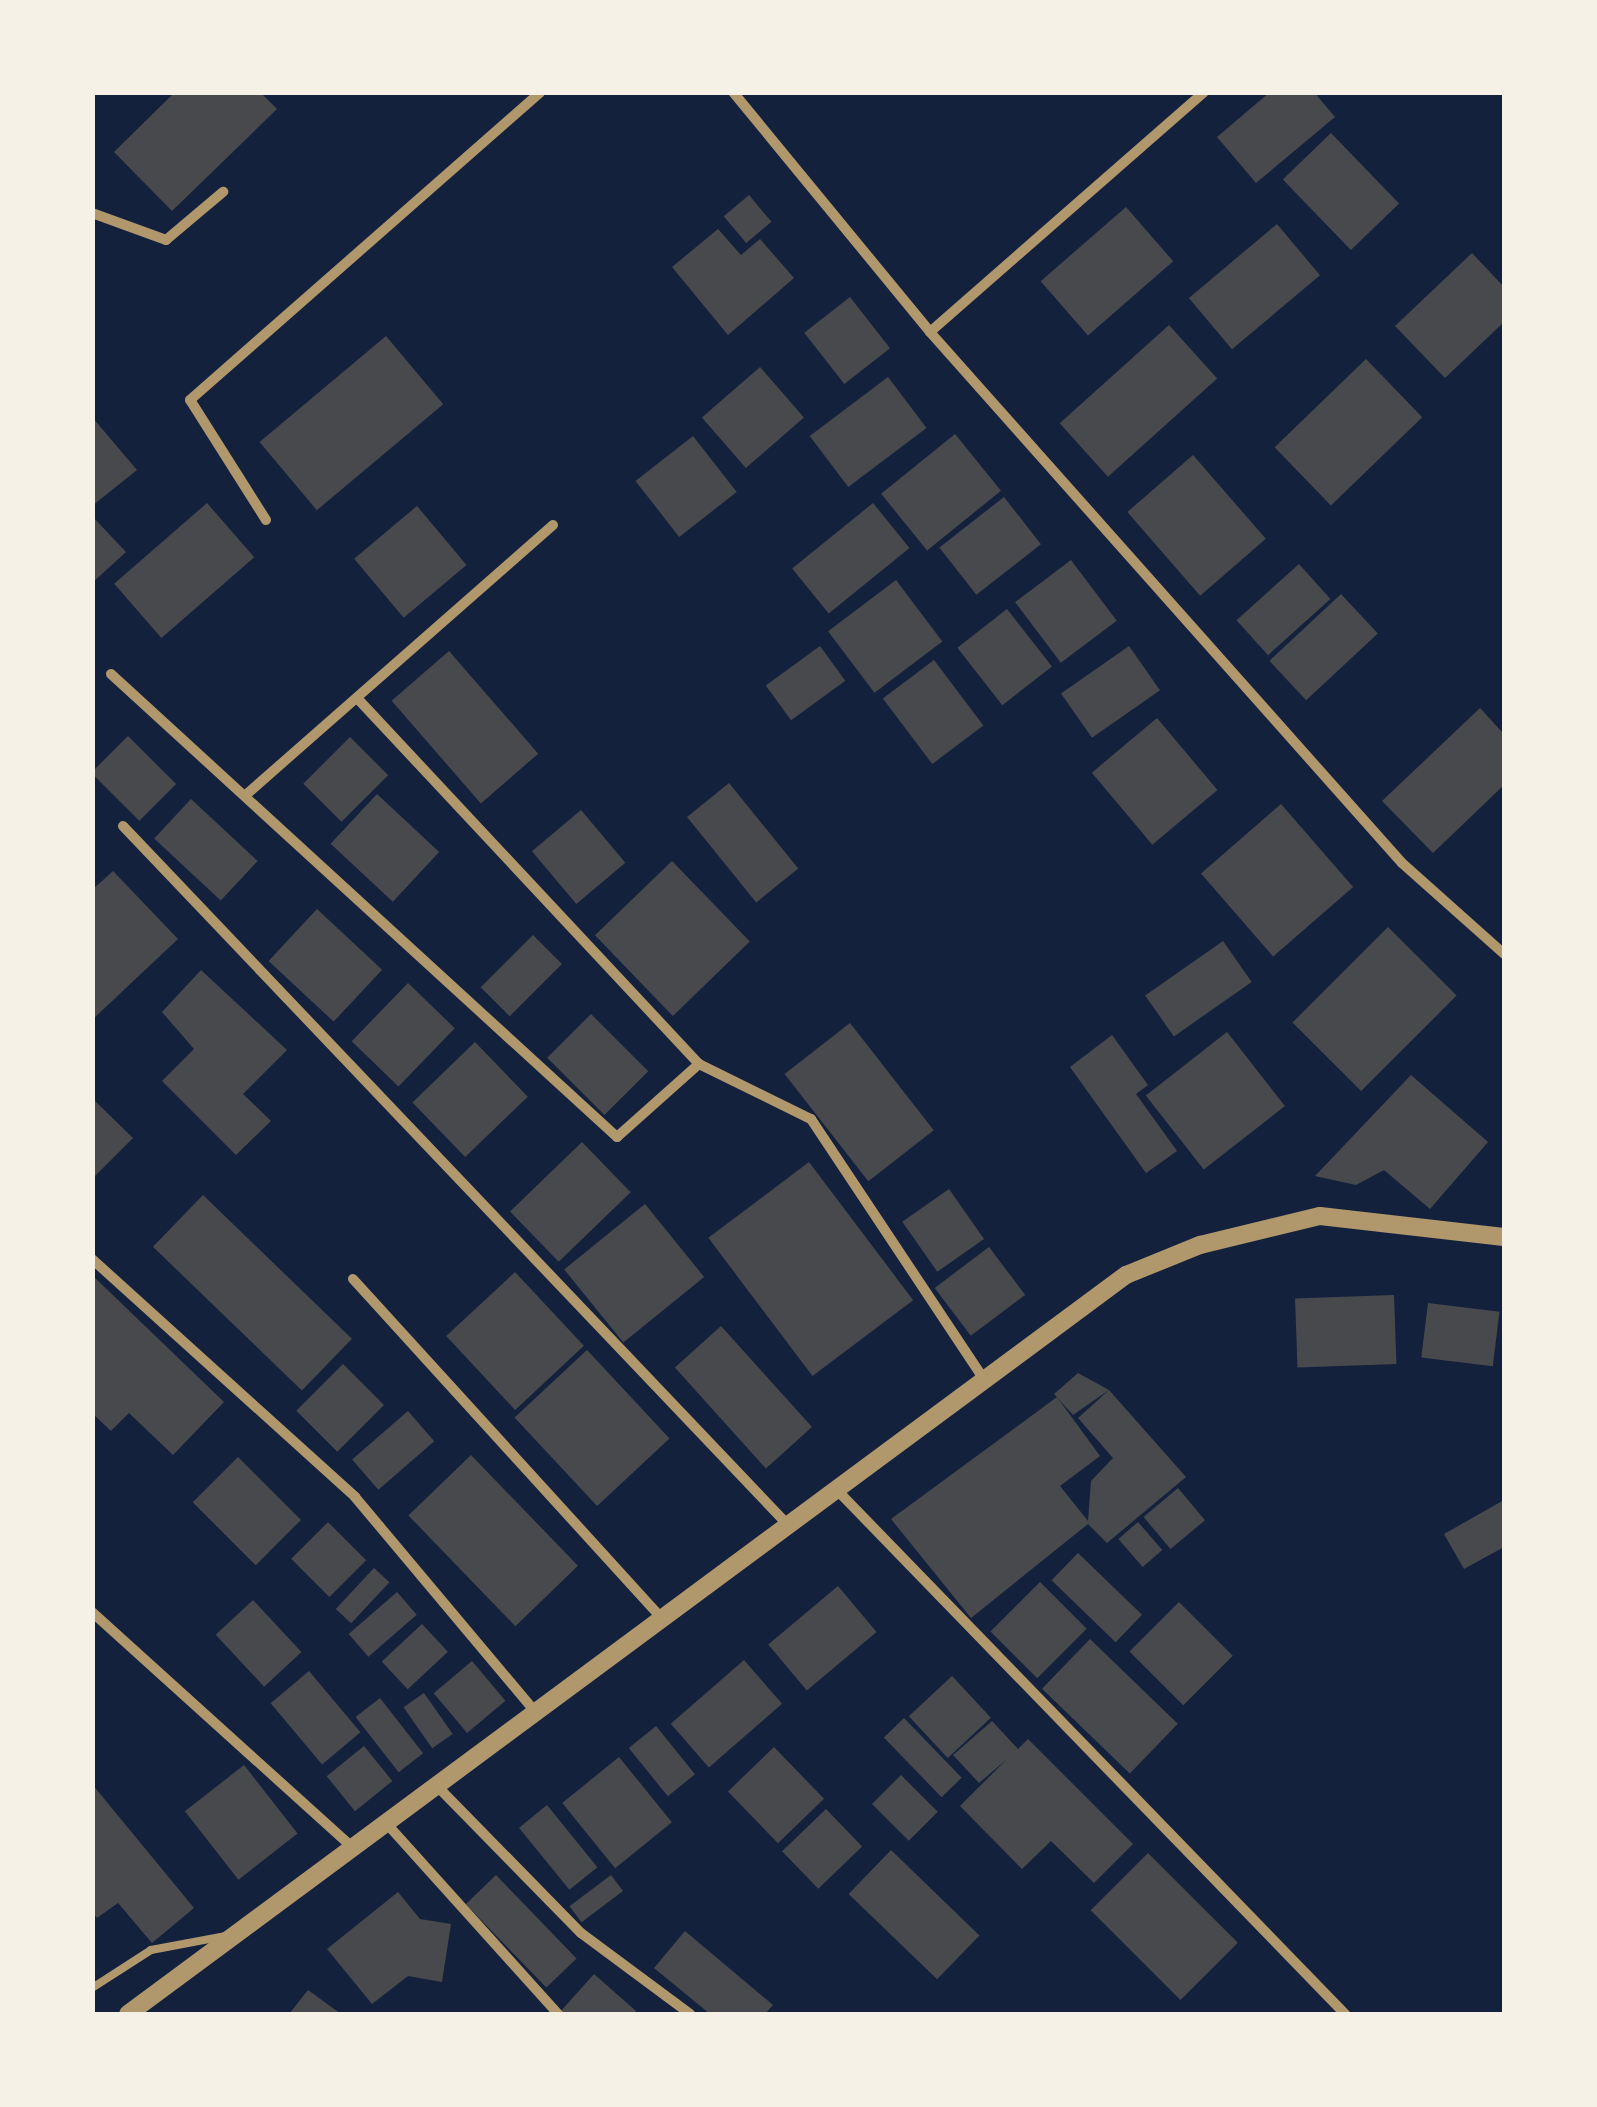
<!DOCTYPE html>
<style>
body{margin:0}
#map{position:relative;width:1597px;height:2107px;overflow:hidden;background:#14213d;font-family:Literata,serif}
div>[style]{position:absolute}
.building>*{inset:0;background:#48494c;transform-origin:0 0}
.service>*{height:8px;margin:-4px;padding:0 4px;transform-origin:4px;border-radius:4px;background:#b1986c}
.minor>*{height:10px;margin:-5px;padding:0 5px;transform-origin:5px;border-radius:5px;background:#b1986c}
.tertiary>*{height:18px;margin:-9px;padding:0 9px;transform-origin:9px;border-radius:9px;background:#b1986c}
span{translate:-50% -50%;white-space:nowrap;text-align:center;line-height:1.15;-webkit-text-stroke:10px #f6f1e7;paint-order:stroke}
.frame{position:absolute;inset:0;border:95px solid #f6f1e7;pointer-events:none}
</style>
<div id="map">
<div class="building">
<div style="clip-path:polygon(175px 92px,260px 92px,277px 109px,172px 211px,114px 152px)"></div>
<div style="clip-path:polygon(1270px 92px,1314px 92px,1335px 117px,1256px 183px,1217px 137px)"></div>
<div style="left:1331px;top:133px;width:98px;height:67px;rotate:46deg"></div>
<div style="left:749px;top:195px;width:35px;height:33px;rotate:50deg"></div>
<div style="left:1126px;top:207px;width:72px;height:113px;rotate:49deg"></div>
<div style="left:1277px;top:224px;width:67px;height:115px;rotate:50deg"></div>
<div style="clip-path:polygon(718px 229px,741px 255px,760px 239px,794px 278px,728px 335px,672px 267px)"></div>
<div style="clip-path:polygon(1472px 253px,1504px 287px,1504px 322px,1445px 378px,1395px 326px)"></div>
<div style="left:850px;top:297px;width:65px;height:58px;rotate:52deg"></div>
<div style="left:1169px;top:325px;width:72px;height:147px;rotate:48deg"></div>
<div style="left:386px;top:336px;width:89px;height:165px;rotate:50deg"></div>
<div style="left:1366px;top:359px;width:81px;height:127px;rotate:46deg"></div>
<div style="left:760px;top:367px;width:67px;height:77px;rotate:49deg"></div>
<div style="left:888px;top:377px;width:64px;height:98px;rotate:53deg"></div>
<div style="clip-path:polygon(92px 417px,137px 470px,92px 506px)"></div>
<div style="left:955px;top:434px;width:73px;height:95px;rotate:51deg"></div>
<div style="left:693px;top:436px;width:71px;height:73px;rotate:52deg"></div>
<div style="left:1193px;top:455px;width:111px;height:87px;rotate:49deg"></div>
<div style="left:1004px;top:497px;width:60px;height:82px;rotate:52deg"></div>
<div style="left:207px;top:503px;width:72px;height:123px;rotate:49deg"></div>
<div style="left:873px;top:503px;width:58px;height:104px;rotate:51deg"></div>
<div style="left:417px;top:506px;width:77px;height:82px;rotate:50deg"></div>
<div style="clip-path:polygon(92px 516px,126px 552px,92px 583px)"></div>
<div style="left:1071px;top:560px;width:76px;height:70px;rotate:53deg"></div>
<div style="left:1299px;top:564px;width:47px;height:84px;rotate:48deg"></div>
<div style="left:896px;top:580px;width:77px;height:85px;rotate:53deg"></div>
<div style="left:1341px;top:594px;width:54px;height:98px;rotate:47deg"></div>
<div style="left:1007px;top:609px;width:73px;height:63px;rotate:52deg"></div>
<div style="left:820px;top:646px;width:43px;height:67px;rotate:54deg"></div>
<div style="left:1129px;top:646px;width:54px;height:83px;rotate:55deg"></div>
<div style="left:449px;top:651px;width:136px;height:76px;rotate:49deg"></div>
<div style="left:934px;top:660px;width:82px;height:64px;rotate:53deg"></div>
<div style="clip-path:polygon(1480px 708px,1504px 734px,1504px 785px,1433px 853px,1382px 801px)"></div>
<div style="left:1157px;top:718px;width:94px;height:85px;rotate:50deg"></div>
<div style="left:128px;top:736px;width:68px;height:52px;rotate:45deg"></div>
<div style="left:350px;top:737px;width:54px;height:66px;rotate:45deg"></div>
<div style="left:729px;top:783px;width:110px;height:54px;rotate:51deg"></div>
<div style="left:377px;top:794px;width:85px;height:68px;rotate:43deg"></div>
<div style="left:191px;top:799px;width:91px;height:54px;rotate:43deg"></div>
<div style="left:1281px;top:804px;width:110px;height:106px;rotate:49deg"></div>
<div style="left:581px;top:810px;width:69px;height:64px;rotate:50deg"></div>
<div style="left:672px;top:861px;width:112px;height:107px;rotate:46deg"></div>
<div style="clip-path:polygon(113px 871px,178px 939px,92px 1020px,92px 890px)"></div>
<div style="left:317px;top:909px;width:89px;height:71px;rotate:43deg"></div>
<div style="left:1388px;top:927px;width:97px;height:135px;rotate:45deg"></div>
<div style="left:533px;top:935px;width:41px;height:74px;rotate:45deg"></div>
<div style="left:1223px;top:941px;width:50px;height:95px;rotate:55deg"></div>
<div style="clip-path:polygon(201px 970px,287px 1050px,243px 1094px,271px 1121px,236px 1155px,162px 1081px,194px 1049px,162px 1012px)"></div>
<div style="left:408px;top:983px;width:65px;height:81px;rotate:44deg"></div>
<div style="left:591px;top:1014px;width:81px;height:62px;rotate:45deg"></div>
<div style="left:850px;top:1023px;width:136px;height:83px;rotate:52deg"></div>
<div style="left:1227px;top:1032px;width:94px;height:103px;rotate:52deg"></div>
<div style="clip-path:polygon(1112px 1035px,1148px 1085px,1136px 1094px,1177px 1151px,1146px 1173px,1070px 1067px)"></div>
<div style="left:475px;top:1042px;width:76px;height:87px;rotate:46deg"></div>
<div style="clip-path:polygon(1411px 1075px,1488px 1142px,1430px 1209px,1384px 1170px,1356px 1185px,1315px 1176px)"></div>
<div style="clip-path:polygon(92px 1098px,133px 1138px,92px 1179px)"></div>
<div style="left:582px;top:1142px;width:70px;height:100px;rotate:46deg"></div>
<div style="left:809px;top:1162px;width:173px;height:126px;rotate:53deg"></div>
<div style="left:949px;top:1189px;width:61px;height:57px;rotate:55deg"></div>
<div style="left:203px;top:1195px;width:207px;height:72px;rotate:44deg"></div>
<div style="left:645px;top:1204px;width:94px;height:104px;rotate:51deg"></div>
<div style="left:989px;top:1247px;width:60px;height:68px;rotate:53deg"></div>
<div style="left:515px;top:1272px;width:101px;height:94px;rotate:47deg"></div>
<div style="clip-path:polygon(92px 1275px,224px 1402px,173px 1455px,129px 1413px,111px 1431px,92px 1413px)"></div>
<div style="left:1394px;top:1295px;width:69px;height:99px;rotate:88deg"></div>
<div style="left:1428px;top:1303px;width:72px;height:55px;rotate:7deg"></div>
<div style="left:721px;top:1326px;width:136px;height:62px;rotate:48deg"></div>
<div style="left:587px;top:1350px;width:121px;height:99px;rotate:47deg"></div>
<div style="left:343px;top:1364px;width:58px;height:66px;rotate:45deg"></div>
<div style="clip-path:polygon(1078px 1373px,1109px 1390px,1073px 1415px,1054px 1394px)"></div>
<div style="clip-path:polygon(1109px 1390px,1186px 1477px,1107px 1543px,1088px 1524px,971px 1618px,891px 1519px,1057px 1397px,1100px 1456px,1060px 1486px,1088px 1521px,1091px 1481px,1113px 1458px,1078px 1418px)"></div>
<div style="left:408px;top:1411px;width:40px;height:74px;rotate:49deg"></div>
<div style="left:471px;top:1455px;width:154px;height:87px;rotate:46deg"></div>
<div style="left:238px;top:1457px;width:89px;height:64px;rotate:45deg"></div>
<div style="left:1178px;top:1488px;width:42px;height:45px;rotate:50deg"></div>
<div style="clip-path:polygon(1504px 1500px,1504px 1547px,1464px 1569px,1444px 1534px)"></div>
<div style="left:328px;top:1522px;width:54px;height:52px;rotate:45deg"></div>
<div style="left:1138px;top:1522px;width:37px;height:26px;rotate:49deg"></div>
<div style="left:1078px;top:1553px;width:89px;height:38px;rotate:44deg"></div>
<div style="left:374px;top:1568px;width:21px;height:56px;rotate:43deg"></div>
<div style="left:1040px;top:1582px;width:66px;height:70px;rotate:45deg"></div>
<div style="left:838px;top:1586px;width:60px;height:91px;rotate:50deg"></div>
<div style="left:397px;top:1592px;width:30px;height:64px;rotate:49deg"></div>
<div style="left:253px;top:1600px;width:71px;height:51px;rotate:47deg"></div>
<div style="left:1179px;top:1602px;width:76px;height:70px;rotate:45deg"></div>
<div style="left:422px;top:1624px;width:38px;height:55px;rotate:47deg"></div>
<div style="left:1090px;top:1639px;width:122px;height:69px;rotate:44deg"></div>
<div style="left:744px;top:1660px;width:58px;height:97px;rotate:49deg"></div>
<div style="left:472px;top:1661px;width:52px;height:50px;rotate:50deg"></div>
<div style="left:309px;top:1671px;width:80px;height:50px;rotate:50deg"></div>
<div style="left:952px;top:1676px;width:57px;height:59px;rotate:47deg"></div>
<div style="left:424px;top:1693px;width:50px;height:25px;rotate:55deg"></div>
<div style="left:380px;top:1698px;width:70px;height:31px;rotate:52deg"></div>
<div style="left:904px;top:1718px;width:83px;height:28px;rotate:46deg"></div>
<div style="clip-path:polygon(992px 1721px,1018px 1749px,1028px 1739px,1133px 1844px,1094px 1883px,1051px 1841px,1022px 1869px,960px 1806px,1007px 1759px,979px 1783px,953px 1755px)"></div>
<div style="left:656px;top:1726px;width:62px;height:35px;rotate:51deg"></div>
<div style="left:364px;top:1746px;width:45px;height:48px;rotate:51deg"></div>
<div style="left:774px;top:1747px;width:72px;height:64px;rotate:46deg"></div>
<div style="left:619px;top:1757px;width:84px;height:73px;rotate:51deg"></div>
<div style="left:244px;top:1765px;width:87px;height:75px;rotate:52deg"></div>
<div style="left:901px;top:1775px;width:52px;height:41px;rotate:45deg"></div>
<div style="clip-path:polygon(92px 1784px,194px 1908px,152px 1943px,118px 1903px,97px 1918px,92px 1912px)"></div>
<div style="left:547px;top:1805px;width:80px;height:36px;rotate:51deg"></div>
<div style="left:826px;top:1809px;width:52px;height:61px;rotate:46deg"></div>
<div style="left:891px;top:1850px;width:123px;height:61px;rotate:44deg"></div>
<div style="left:1148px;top:1853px;width:127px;height:81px;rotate:45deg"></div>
<div style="left:496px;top:1875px;width:116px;height:42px;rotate:46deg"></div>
<div style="left:611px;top:1875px;width:20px;height:52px;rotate:53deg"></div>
<div style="clip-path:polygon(398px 1892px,420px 1919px,451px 1924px,442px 1982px,408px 1976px,372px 2004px,327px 1949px)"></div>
<div style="clip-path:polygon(685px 1931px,773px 2005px,765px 2014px,710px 2014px,654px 1968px)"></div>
<div style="clip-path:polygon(594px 1974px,636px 2011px,633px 2014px,560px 2012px)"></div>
<div style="clip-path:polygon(308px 1990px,341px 2014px,289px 2014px)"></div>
</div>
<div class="service">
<div style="left:92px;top:1988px;width:70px;rotate:-32.8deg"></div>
<div style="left:151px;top:1950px;width:75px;rotate:-10.7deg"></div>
</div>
<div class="minor">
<div style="left:733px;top:92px;width:310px;rotate:50.6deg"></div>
<div style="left:930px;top:332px;width:710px;rotate:48.37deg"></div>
<div style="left:1402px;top:863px;width:137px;rotate:41.7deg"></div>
<div style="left:92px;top:213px;width:79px;rotate:20deg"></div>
<div style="left:166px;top:240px;width:75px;rotate:-40.1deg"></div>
<div style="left:930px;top:332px;width:364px;rotate:-41.2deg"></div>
<div style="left:266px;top:520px;width:142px;rotate:-122.3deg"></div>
<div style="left:190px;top:400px;width:466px;rotate:-41.3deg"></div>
<div style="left:111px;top:674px;width:686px;rotate:42.46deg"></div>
<div style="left:617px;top:1137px;width:110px;rotate:-41.7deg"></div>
<div style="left:699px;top:1064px;width:125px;rotate:26.2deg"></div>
<div style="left:811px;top:1119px;width:309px;rotate:56.4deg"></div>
<div style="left:357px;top:698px;width:501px;rotate:46.94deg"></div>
<div style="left:248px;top:793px;width:406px;rotate:-41.3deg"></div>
<div style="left:123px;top:826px;width:963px;rotate:46.43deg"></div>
<div style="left:92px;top:1259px;width:355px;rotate:42.1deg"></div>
<div style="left:355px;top:1497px;width:282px;rotate:50deg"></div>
<div style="left:353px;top:1279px;width:459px;rotate:47.7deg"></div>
<div style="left:835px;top:1488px;width:733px;rotate:45.88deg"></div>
<div style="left:92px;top:1612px;width:352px;rotate:42.1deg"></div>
<div style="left:437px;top:1786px;width:206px;rotate:45.6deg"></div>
<div style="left:581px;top:1933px;width:136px;rotate:36.6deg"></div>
<div style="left:387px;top:1824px;width:256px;rotate:48deg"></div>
</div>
<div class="tertiary">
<div style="left:128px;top:2014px;width:1242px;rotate:-36.52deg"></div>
<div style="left:1126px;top:1275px;width:80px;rotate:-22.1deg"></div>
<div style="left:1200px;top:1245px;width:123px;rotate:-13.6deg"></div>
<div style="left:1320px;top:1216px;width:185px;rotate:6.5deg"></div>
</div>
<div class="frame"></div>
</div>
